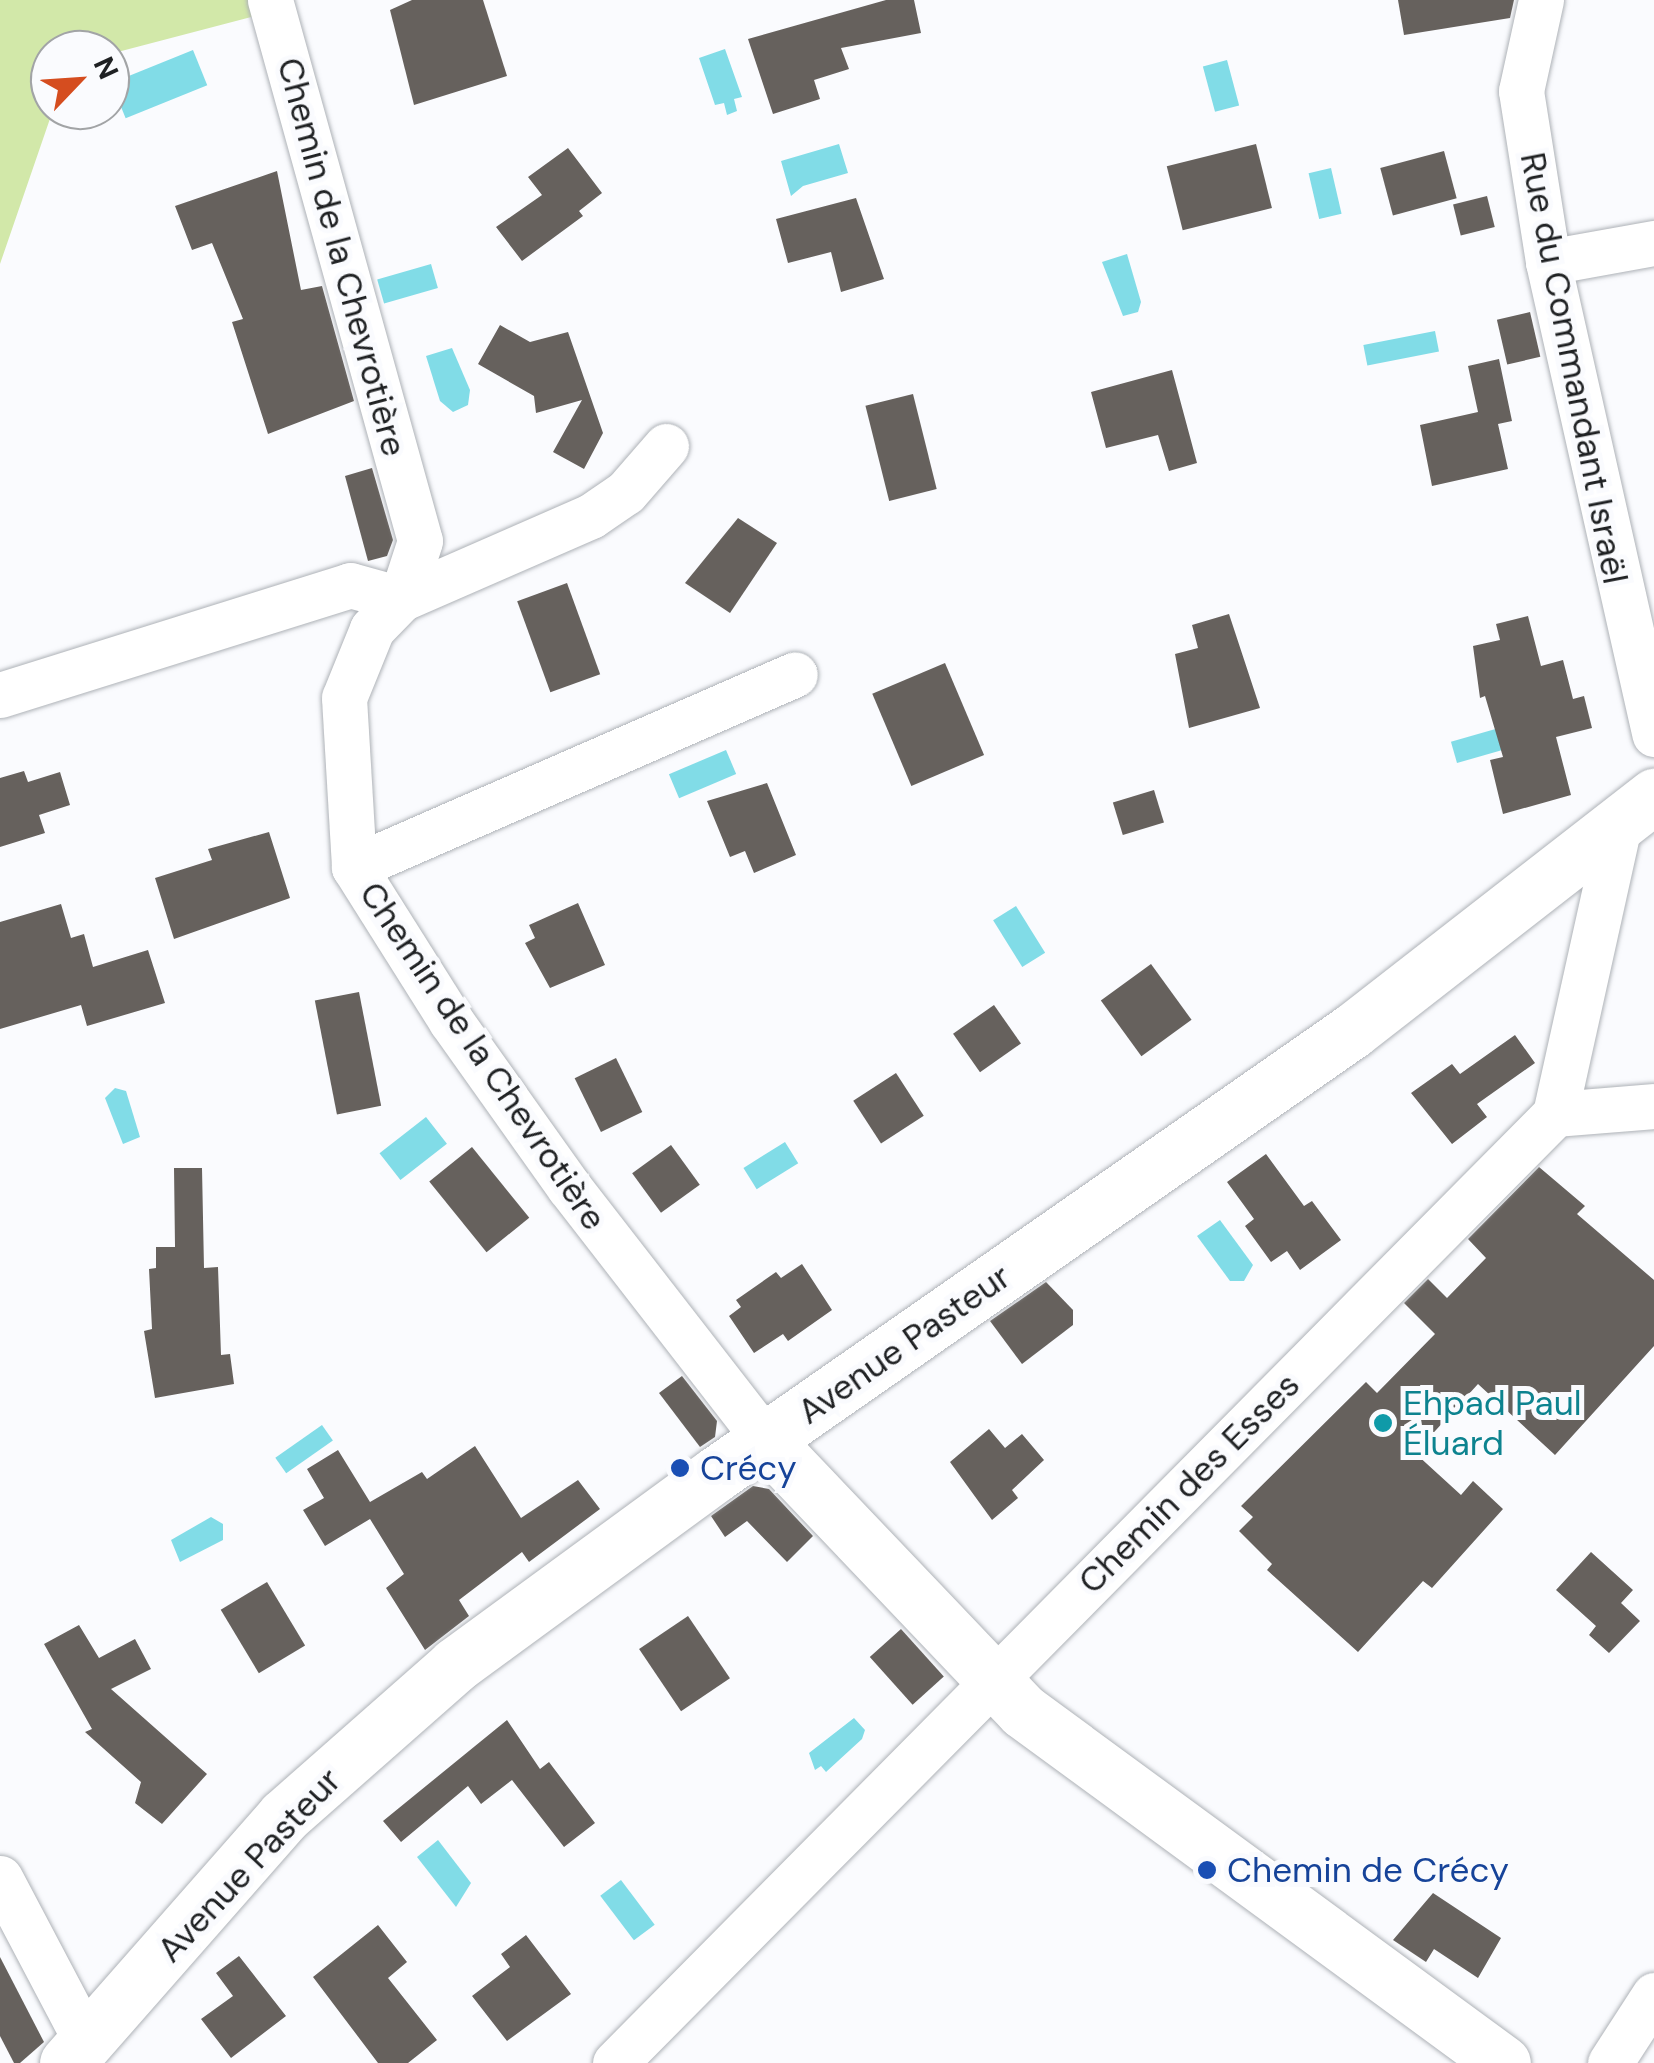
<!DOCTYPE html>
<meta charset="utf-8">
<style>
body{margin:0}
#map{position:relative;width:1654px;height:2063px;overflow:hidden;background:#fafbfe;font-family:"DM Sans",sans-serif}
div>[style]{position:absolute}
.green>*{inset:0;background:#d2e8a9}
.water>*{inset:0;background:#81dce7;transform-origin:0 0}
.building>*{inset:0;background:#66615d;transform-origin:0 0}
.roads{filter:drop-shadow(0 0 2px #aeb2b7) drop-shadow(0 0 2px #aeb2b7)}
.street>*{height:45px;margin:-22.5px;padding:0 22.5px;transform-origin:22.5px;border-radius:22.5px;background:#fff}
.secondary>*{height:55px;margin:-27.5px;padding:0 27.5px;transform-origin:27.5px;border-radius:27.5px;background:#fff}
.dots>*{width:28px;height:28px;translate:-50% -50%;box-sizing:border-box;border:5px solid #fafbfe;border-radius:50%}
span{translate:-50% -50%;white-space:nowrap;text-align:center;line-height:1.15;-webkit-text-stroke:10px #fafbfe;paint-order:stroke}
.street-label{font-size:35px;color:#1f2123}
.culture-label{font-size:35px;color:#0d838f}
.left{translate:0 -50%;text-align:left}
.transit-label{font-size:35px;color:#164399}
.north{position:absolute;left:30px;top:30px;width:100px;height:100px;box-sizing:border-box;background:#fafbfe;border:2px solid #a2a4a6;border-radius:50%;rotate:65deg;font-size:28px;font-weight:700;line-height:40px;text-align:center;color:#1f2123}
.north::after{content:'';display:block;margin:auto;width:35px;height:45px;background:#d54d1f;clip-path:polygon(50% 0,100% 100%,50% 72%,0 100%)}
</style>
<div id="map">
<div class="green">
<div style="clip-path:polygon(0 0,269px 0,255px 16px,110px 54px,50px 50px,53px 110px,0 264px)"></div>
</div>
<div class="water">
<div style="clip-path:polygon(725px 49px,742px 97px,734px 99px,737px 111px,727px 115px,724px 103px,715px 105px,699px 58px)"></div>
<div style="left:193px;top:50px;width:38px;height:88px;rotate:68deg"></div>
<div style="left:1227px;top:60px;width:47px;height:25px;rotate:75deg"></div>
<div style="clip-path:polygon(839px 144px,848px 173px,803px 186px,791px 196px,781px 161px)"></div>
<div style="left:1331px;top:168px;width:47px;height:23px;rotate:77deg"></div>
<div style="clip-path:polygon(1127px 254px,1141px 302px,1138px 312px,1123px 316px,1102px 262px)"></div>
<div style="left:431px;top:264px;width:25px;height:56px;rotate:74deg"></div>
<div style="left:1435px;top:331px;width:21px;height:73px;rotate:79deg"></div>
<div style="clip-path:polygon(452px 348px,470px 390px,468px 405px,453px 412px,440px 401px,426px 356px)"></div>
<div style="left:1499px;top:728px;width:22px;height:50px;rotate:74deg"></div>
<div style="left:726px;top:750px;width:26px;height:62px;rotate:67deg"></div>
<div style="left:1016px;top:906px;width:55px;height:27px;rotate:58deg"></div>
<div style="clip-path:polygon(115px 1088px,126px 1091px,140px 1137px,123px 1144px,105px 1098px)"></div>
<div style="left:426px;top:1117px;width:34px;height:59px;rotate:52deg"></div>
<div style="left:785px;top:1142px;width:25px;height:49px;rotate:58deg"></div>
<div style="clip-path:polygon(1220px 1220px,1253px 1265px,1244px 1281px,1230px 1281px,1197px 1236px)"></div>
<div style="left:322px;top:1425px;width:19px;height:57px;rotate:55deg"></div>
<div style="clip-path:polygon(211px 1517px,223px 1524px,223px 1540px,180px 1562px,171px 1540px)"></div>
<div style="clip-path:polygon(854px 1718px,865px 1730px,862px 1739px,826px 1772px,821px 1766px,815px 1770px,809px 1753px)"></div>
<div style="clip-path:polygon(438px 1840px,471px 1883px,456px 1907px,417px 1857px)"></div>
<div style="left:621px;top:1880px;width:56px;height:26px;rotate:53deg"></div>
</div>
<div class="building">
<div style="clip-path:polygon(412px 0,483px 0,507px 76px,414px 105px,390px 10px)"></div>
<div style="clip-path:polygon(886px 0,914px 0,921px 33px,841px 48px,849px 69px,814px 80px,820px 99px,773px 114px,748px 39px)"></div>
<div style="clip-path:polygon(1398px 0,1514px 0,1510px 18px,1404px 35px)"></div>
<div style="left:1256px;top:144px;width:66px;height:92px;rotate:76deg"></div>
<div style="clip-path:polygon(568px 148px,602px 193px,579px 211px,583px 216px,522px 261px,496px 227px,542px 195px,528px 177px)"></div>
<div style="left:1444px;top:151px;width:49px;height:66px;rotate:75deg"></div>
<div style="clip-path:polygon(277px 171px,301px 290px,322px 286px,354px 401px,268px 434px,232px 322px,243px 319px,212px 243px,192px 250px,175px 206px)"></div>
<div style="left:1487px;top:196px;width:32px;height:35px;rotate:76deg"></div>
<div style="clip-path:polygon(856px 198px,884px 279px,841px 292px,831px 252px,788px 263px,776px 219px)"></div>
<div style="left:1530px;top:312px;width:46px;height:34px;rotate:77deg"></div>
<div style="clip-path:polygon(500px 325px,530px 342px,568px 332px,603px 433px,584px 469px,553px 452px,582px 400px,536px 413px,534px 396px,478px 364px)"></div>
<div style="clip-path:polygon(1499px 359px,1512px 421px,1498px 424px,1508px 469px,1432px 486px,1420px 425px,1478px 412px,1468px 366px)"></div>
<div style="clip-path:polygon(1172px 370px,1197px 463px,1169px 471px,1158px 435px,1106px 448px,1091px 392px)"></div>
<div style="left:913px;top:394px;width:98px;height:49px;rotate:76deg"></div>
<div style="clip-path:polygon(372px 468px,393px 540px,387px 556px,368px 561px,345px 476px)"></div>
<div style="clip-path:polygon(738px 518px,777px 543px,730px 613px,685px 583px)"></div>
<div style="left:567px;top:583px;width:97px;height:53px;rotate:70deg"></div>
<div style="clip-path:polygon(1229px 614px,1260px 708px,1189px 728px,1175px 654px,1198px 648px,1192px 625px)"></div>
<div style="clip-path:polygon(1528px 616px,1541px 666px,1563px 660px,1573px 699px,1584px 696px,1592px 728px,1556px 737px,1571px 795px,1503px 814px,1490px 760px,1503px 757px,1485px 696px,1480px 698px,1473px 646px,1500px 640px,1496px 624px)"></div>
<div style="left:945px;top:663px;width:100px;height:79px;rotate:67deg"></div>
<div style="clip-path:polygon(24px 771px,28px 782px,60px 772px,70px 805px,39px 815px,45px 833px,0 847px,0 778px)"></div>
<div style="clip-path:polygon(767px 783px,796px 855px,754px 873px,745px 851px,730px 857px,707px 801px)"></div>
<div style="left:1154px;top:790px;width:34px;height:43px;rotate:73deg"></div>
<div style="clip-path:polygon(269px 832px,290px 898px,174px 939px,155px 878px,212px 860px,208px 849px)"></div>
<div style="clip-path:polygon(578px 903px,605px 965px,550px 988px,525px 943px,535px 938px,529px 925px)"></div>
<div style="clip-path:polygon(61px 904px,71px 938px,84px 934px,93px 967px,148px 950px,165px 1003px,87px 1026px,81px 1005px,0 1029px,0 922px)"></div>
<div style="left:1151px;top:964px;width:69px;height:62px;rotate:54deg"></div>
<div style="left:359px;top:992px;width:116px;height:45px;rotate:79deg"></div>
<div style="left:994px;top:1005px;width:47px;height:50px;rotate:55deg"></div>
<div style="clip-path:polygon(1515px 1035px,1535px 1063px,1477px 1104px,1487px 1117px,1452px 1144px,1411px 1093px,1452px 1064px,1460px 1074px)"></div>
<div style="left:616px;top:1058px;width:60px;height:46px;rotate:64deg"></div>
<div style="left:896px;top:1073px;width:51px;height:51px;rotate:57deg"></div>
<div style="left:671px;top:1145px;width:49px;height:48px;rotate:54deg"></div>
<div style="left:472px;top:1147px;width:91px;height:55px;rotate:51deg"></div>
<div style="clip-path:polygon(1266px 1154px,1304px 1206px,1312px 1201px,1341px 1240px,1300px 1270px,1287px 1251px,1271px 1262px,1245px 1226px,1254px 1219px,1227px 1182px)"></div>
<div style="clip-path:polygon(1539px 1167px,1585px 1206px,1577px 1214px,1654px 1280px,1654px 1346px,1555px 1455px,1478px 1384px,1415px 1453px,1461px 1495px,1473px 1481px,1503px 1509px,1432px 1588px,1423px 1581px,1358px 1652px,1267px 1570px,1272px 1564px,1239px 1531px,1253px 1517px,1241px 1506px,1366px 1382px,1377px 1393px,1435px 1334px,1404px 1303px,1428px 1279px,1447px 1298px,1486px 1258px,1468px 1239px)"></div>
<div style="clip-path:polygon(174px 1168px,202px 1168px,204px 1268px,218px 1267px,221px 1355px,230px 1354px,234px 1384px,155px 1398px,144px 1331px,152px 1329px,149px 1269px,156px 1268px,156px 1247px,175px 1247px)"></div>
<div style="clip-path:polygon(802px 1264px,832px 1310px,788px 1341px,783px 1334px,754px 1353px,729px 1316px,741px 1307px,736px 1300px,776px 1272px,781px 1278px)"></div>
<div style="clip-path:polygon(1046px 1282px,1073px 1310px,1073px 1325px,1022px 1364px,990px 1321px)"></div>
<div style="clip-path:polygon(682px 1376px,717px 1421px,715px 1437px,700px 1447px,659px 1393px)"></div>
<div style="clip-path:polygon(989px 1429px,1005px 1448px,1022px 1434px,1044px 1460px,1012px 1490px,1018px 1498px,992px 1520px,950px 1462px)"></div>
<div style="clip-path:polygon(475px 1446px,521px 1518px,578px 1480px,600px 1509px,529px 1562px,522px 1552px,459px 1600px,469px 1616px,425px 1650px,386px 1588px,404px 1574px,370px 1519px,325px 1546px,303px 1510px,324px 1498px,307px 1469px,338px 1450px,370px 1502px,422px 1472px,427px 1479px)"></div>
<div style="clip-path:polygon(753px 1486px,769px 1489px,813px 1536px,787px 1562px,747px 1521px,725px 1537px,711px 1516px)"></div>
<div style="clip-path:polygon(1591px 1552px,1633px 1590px,1621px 1603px,1640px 1621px,1609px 1653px,1589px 1635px,1596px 1626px,1556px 1590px)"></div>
<div style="left:267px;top:1582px;width:74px;height:54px;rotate:59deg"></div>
<div style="left:688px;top:1616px;width:75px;height:59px;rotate:56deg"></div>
<div style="clip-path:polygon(79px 1625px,99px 1658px,135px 1639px,151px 1669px,111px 1689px,207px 1774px,162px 1824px,135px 1803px,141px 1782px,85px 1732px,92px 1729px,44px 1644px)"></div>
<div style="left:901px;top:1629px;width:64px;height:42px;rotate:48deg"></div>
<div style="clip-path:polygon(507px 1720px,540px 1769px,549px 1762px,595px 1823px,564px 1847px,512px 1780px,481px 1804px,468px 1786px,401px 1842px,383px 1821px)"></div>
<div style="clip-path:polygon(1433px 1893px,1501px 1938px,1478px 1978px,1434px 1949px,1426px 1962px,1393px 1940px)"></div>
<div style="clip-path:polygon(378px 1925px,407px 1962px,388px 1978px,437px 2040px,408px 2063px,378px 2063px,313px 1977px)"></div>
<div style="clip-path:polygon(526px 1935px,571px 1994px,507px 2041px,472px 1996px,510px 1967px,501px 1954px)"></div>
<div style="clip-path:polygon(239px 1956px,286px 2016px,231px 2058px,201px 2019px,233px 1996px,216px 1973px)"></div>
<div style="clip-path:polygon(0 1957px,44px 2042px,20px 2063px,14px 2063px,0 2036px)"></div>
</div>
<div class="roads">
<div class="street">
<div style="left:270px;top:0;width:561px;rotate:74.5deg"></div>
<div style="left:420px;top:541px;width:61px;rotate:108.1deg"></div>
<div style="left:401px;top:599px;width:42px;rotate:134deg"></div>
<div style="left:372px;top:629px;width:74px;rotate:112.1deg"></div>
<div style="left:344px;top:698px;width:169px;rotate:86.6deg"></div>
<div style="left:354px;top:867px;width:182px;rotate:57.8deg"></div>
<div style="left:451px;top:1021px;width:204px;rotate:54.6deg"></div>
<div style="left:569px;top:1187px;width:320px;rotate:52.2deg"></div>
<div style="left:1541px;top:0;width:93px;rotate:102.4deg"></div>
<div style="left:1521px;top:91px;width:173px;rotate:81deg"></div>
<div style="left:1548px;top:262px;width:484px;rotate:77.3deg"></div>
<div style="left:1548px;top:262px;width:108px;rotate:-10.2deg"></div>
<div style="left:401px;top:599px;width:207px;rotate:-23.6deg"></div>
<div style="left:591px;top:516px;width:42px;rotate:-34.4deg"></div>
<div style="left:626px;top:492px;width:61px;rotate:-49deg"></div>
<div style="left:0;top:695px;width:367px;rotate:-17.4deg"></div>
<div style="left:350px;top:585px;width:53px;rotate:15.4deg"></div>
<div style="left:354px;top:867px;width:481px;rotate:-23.6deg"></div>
<div style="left:1555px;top:1114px;width:99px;rotate:-4.6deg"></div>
<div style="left:0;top:1878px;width:189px;rotate:62.2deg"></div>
<div style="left:615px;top:2063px;width:1336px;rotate:-45.27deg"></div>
<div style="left:1555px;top:1114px;width:296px;rotate:-77.5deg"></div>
<div style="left:1610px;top:2063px;width:81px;rotate:-57.1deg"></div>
</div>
<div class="secondary">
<div style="left:765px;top:1440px;width:374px;rotate:46.4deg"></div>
<div style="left:1023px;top:1711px;width:595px;rotate:36.25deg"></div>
<div style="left:67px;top:2063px;width:329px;rotate:-48.7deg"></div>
<div style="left:284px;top:1816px;width:228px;rotate:-41.4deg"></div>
<div style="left:455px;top:1665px;width:323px;rotate:-36.2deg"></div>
<div style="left:716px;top:1474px;width:775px;rotate:-34.86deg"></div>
<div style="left:1352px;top:1031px;width:383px;rotate:-37.9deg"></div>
</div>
</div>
<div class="dots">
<div style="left:1383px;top:1423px;background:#0f9aa8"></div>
<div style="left:680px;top:1468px;background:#1a4fb4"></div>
<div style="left:1207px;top:1870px;background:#1a4fb4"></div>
</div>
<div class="street-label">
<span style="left:342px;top:257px;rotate:75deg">Chemin de la Chevrotière</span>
<span style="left:1574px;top:368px;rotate:79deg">Rue du Commandant Israël</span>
<span style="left:483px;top:1056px;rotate:56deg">Chemin de la Chevrotière</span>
<span style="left:904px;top:1344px;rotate:-35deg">Avenue Pasteur</span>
<span style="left:1189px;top:1483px;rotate:-45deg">Chemin des Esses</span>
<span style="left:249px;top:1865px;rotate:-47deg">Avenue Pasteur</span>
</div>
<div class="culture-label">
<span class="left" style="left:1403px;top:1423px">Ehpad Paul<br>Éluard</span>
</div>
<div class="transit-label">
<span class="left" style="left:700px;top:1468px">Crécy</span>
<span class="left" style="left:1227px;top:1870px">Chemin de Crécy</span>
</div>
<div class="north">N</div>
</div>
